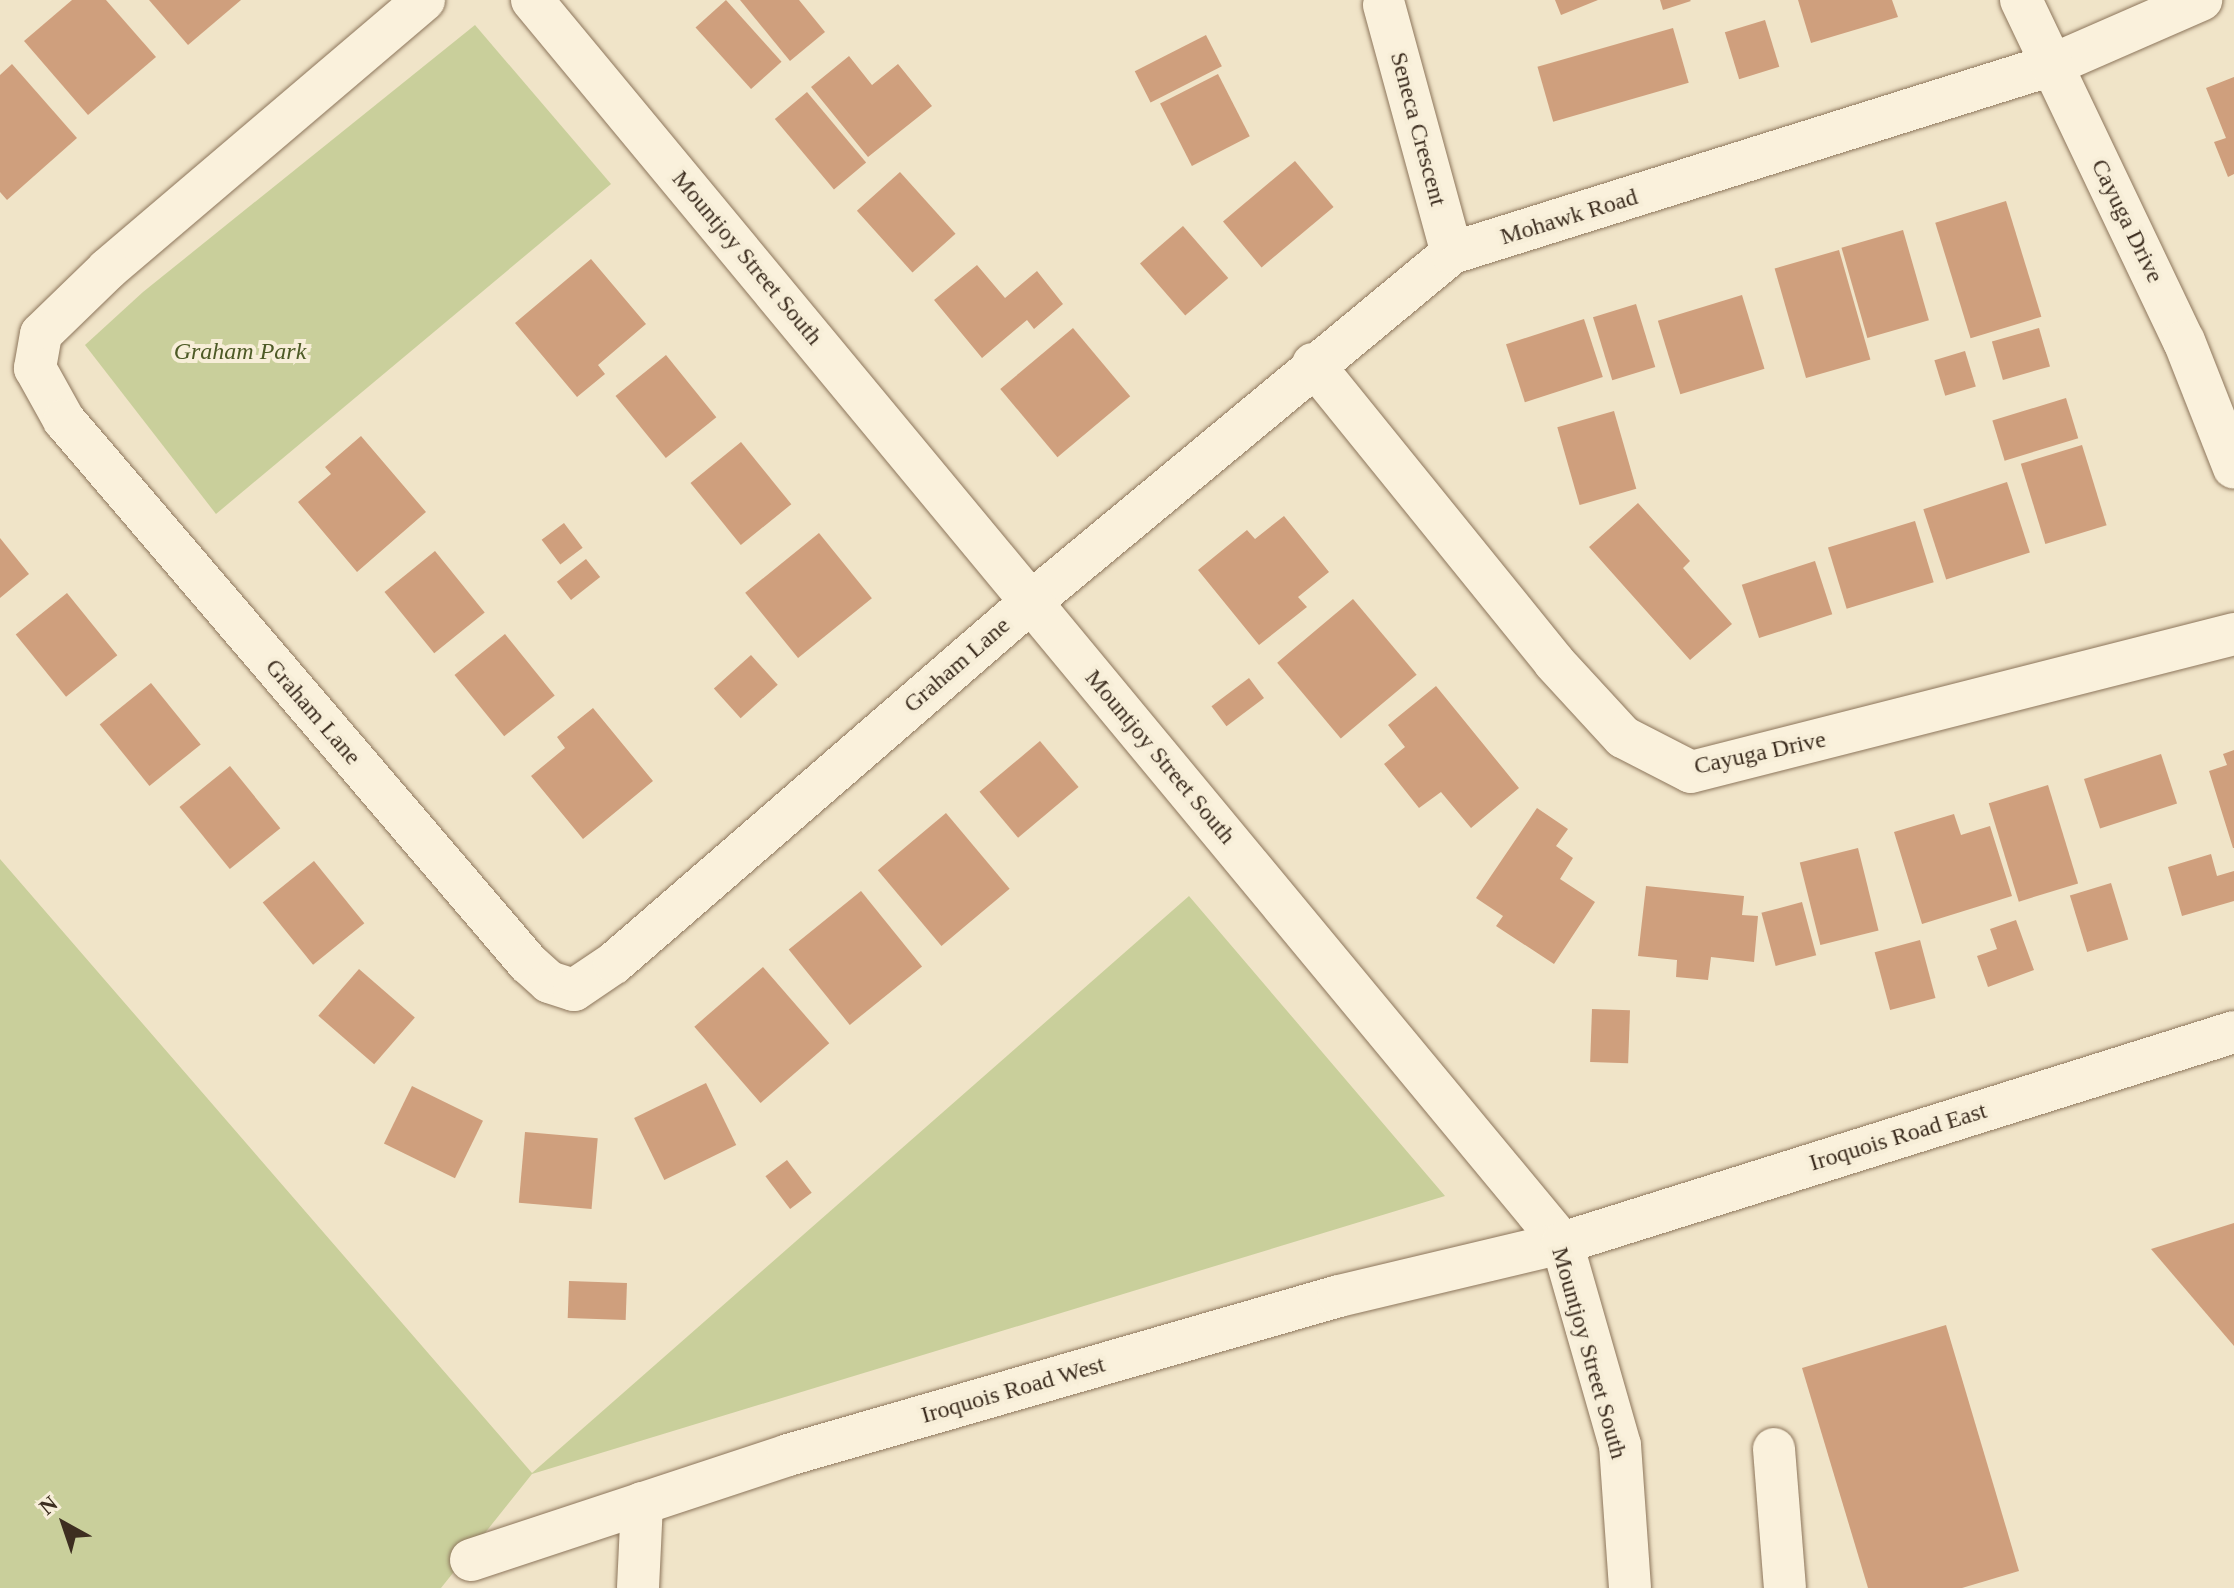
<!DOCTYPE html>
<style>
body{margin:0}
#map{position:relative;width:2234px;height:1588px;overflow:hidden;background:#f0e4c8;font-family:Georgia,serif}
div>[style]{position:absolute}
.green>*{inset:0;background:#c9cf9b}
.building>*{inset:0;background:#cf9f7d;transform-origin:0 0}
.roads{filter:drop-shadow(0 0 2px #8d765c) drop-shadow(0 0 2px #8d765c)}
.minor>*{height:42px;margin:-21px;padding:0 21px;transform-origin:21px;border-radius:21px;background:#faf1dc}
span{translate:-50% -50%;white-space:nowrap;text-align:center;line-height:1.15;-webkit-text-stroke:8px #f7eed8;paint-order:stroke}
.street-label{font-size:24px;color:#3d2e20}
.park-label{font-size:24px;color:#4d5a26;font-style:italic}
.north{position:absolute;left:24px;top:1484px;width:80px;height:80px;-webkit-text-stroke:6px #f7eed8;paint-order:stroke;rotate:320deg;font-size:22px;font-weight:700;line-height:32px;text-align:center;color:#3d2e20}
.north::after{content:'';display:block;margin:auto;width:28px;height:36px;background:#3d2e20;clip-path:polygon(50% 0,100% 100%,50% 72%,0 100%)}
</style>
<div id="map">
<div class="green">
<div style="clip-path:polygon(475px 25px,611px 184px,216px 514px,85px 345px,143px 292px)"></div>
<div style="clip-path:polygon(0 859px,532px 1473px,1189px 896px,1445px 1196px,532px 1474px,441px 1588px,0 1588px)"></div>
</div>
<div class="building">
<div style="clip-path:polygon(72px 0,106px 0,156px 57px,88px 115px,24px 41px)"></div>
<div style="clip-path:polygon(149px 0,241px 0,188px 45px)"></div>
<div style="left:726px;top:0;width:83px;height:41px;rotate:48deg"></div>
<div style="clip-path:polygon(740px 0,799px 0,825px 32px,790px 61px)"></div>
<div style="clip-path:polygon(1555px 0,1598px 0,1561px 15px)"></div>
<div style="clip-path:polygon(1660px 0,1690px 0,1691px 1px,1663px 10px)"></div>
<div style="clip-path:polygon(1798px 0,1892px 0,1898px 17px,1811px 43px)"></div>
<div style="left:1765px;top:20px;width:49px;height:42px;rotate:73deg"></div>
<div style="left:1673px;top:28px;width:57px;height:141px;rotate:74deg"></div>
<div style="left:1206px;top:35px;width:35px;height:80px;rotate:63deg"></div>
<div style="clip-path:polygon(849px 56px,872px 85px,898px 64px,932px 106px,868px 157px,811px 87px)"></div>
<div style="clip-path:polygon(12px 64px,77px 138px,7px 200px,0 192px,0 75px)"></div>
<div style="left:1218px;top:74px;width:70px;height:65px;rotate:63deg"></div>
<div style="clip-path:polygon(2234px 77px,2234px 174px,2228px 177px,2214px 142px,2226px 138px,2206px 88px)"></div>
<div style="left:807px;top:92px;width:92px;height:42px;rotate:50deg"></div>
<div style="left:1295px;top:161px;width:60px;height:94px;rotate:50deg"></div>
<div style="left:900px;top:172px;width:83px;height:58px;rotate:48deg"></div>
<div style="left:2006px;top:201px;width:121px;height:74px;rotate:73deg"></div>
<div style="left:1183px;top:226px;width:69px;height:57px;rotate:49deg"></div>
<div style="left:1903px;top:230px;width:94px;height:64px;rotate:74deg"></div>
<div style="left:1839px;top:250px;width:114px;height:67px;rotate:74deg"></div>
<div style="clip-path:polygon(591px 259px,646px 324px,598px 365px,605px 374px,577px 397px,515px 323px)"></div>
<div style="clip-path:polygon(977px 265px,1005px 298px,1037px 271px,1063px 304px,1034px 329px,1027px 320px,982px 358px,934px 300px)"></div>
<div style="left:1742px;top:295px;width:77px;height:88px;rotate:73deg"></div>
<div style="left:1636px;top:304px;width:66px;height:45px;rotate:73deg"></div>
<div style="left:1584px;top:319px;width:61px;height:82px;rotate:72deg"></div>
<div style="left:1073px;top:328px;width:89px;height:95px;rotate:50deg"></div>
<div style="left:2039px;top:328px;width:40px;height:49px;rotate:74deg"></div>
<div style="left:1965px;top:351px;width:37px;height:32px;rotate:73deg"></div>
<div style="left:666px;top:355px;width:80px;height:65px;rotate:51deg"></div>
<div style="left:2066px;top:398px;width:42px;height:77px;rotate:73deg"></div>
<div style="left:1614px;top:411px;width:81px;height:59px;rotate:74deg"></div>
<div style="clip-path:polygon(361px 436px,426px 512px,357px 572px,298px 502px,331px 474px,325px 467px)"></div>
<div style="left:741px;top:442px;width:80px;height:65px;rotate:51deg"></div>
<div style="left:2082px;top:445px;width:84px;height:64px;rotate:73deg"></div>
<div style="left:2007px;top:482px;width:74px;height:88px;rotate:72deg"></div>
<div style="clip-path:polygon(1638px 503px,1690px 561px,1683px 568px,1732px 624px,1690px 660px,1589px 547px)"></div>
<div style="clip-path:polygon(1284px 516px,1329px 572px,1298px 597px,1307px 607px,1259px 645px,1198px 570px,1247px 530px,1255px 539px)"></div>
<div style="left:1915px;top:521px;width:64px;height:91px;rotate:73deg"></div>
<div style="left:564px;top:523px;width:31px;height:28px;rotate:53deg"></div>
<div style="left:819px;top:533px;width:84px;height:95px;rotate:51deg"></div>
<div style="clip-path:polygon(0 538px,29px 574px,0 598px)"></div>
<div style="left:435px;top:551px;width:79px;height:65px;rotate:51deg"></div>
<div style="left:586px;top:559px;width:23px;height:37px;rotate:52deg"></div>
<div style="left:1815px;top:561px;width:56px;height:77px;rotate:72deg"></div>
<div style="left:67px;top:593px;width:80px;height:66px;rotate:51deg"></div>
<div style="left:1353px;top:599px;width:99px;height:99px;rotate:50deg"></div>
<div style="left:505px;top:634px;width:79px;height:65px;rotate:51deg"></div>
<div style="left:751px;top:655px;width:40px;height:50px;rotate:48deg"></div>
<div style="left:1249px;top:678px;width:25px;height:47px;rotate:53deg"></div>
<div style="left:151px;top:683px;width:79px;height:66px;rotate:51deg"></div>
<div style="clip-path:polygon(1436px 686px,1519px 788px,1471px 828px,1441px 792px,1419px 808px,1384px 764px,1405px 747px,1388px 725px)"></div>
<div style="clip-path:polygon(593px 708px,653px 781px,583px 839px,531px 776px,565px 748px,557px 737px)"></div>
<div style="left:1040px;top:741px;width:60px;height:79px;rotate:50deg"></div>
<div style="clip-path:polygon(2234px 750px,2234px 848px,2233px 848px,2209px 771px,2227px 765px,2223px 754px)"></div>
<div style="left:2161px;top:754px;width:52px;height:81px;rotate:72deg"></div>
<div style="left:230px;top:766px;width:80px;height:65px;rotate:51deg"></div>
<div style="left:2048px;top:785px;width:103px;height:62px;rotate:73deg"></div>
<div style="clip-path:polygon(1537px 808px,1568px 829px,1556px 846px,1573px 858px,1560px 879px,1595px 902px,1554px 964px,1496px 926px,1503px 916px,1476px 898px)"></div>
<div style="left:946px;top:813px;width:99px;height:89px;rotate:50deg"></div>
<div style="clip-path:polygon(1954px 814px,1961px 835px,1990px 826px,2012px 896px,1922px 924px,1894px 832px)"></div>
<div style="left:1858px;top:848px;width:85px;height:60px;rotate:76deg"></div>
<div style="clip-path:polygon(2211px 854px,2217px 876px,2234px 871px,2234px 901px,2182px 916px,2168px 867px)"></div>
<div style="left:314px;top:861px;width:80px;height:66px;rotate:51deg"></div>
<div style="left:2111px;top:883px;width:59px;height:43px;rotate:73deg"></div>
<div style="clip-path:polygon(1646px 886px,1744px 896px,1742px 915px,1758px 916px,1754px 962px,1711px 957px,1708px 980px,1676px 977px,1677px 960px,1638px 956px)"></div>
<div style="left:861px;top:891px;width:97px;height:93px;rotate:51deg"></div>
<div style="left:1802px;top:902px;width:55px;height:42px;rotate:75deg"></div>
<div style="clip-path:polygon(2016px 920px,2034px 970px,1988px 987px,1977px 956px,1997px 949px,1990px 929px)"></div>
<div style="left:1920px;top:940px;width:60px;height:47px;rotate:75deg"></div>
<div style="left:763px;top:967px;width:101px;height:91px;rotate:49deg"></div>
<div style="left:359px;top:969px;width:74px;height:62px;rotate:41deg"></div>
<div style="left:1592px;top:1009px;width:38px;height:53px;rotate:2deg"></div>
<div style="left:706px;top:1083px;width:69px;height:80px;rotate:64deg"></div>
<div style="left:412px;top:1086px;width:79px;height:64px;rotate:26deg"></div>
<div style="left:525px;top:1132px;width:73px;height:71px;rotate:5deg"></div>
<div style="left:787px;top:1160px;width:41px;height:27px;rotate:53deg"></div>
<div style="clip-path:polygon(2234px 1223px,2234px 1346px,2151px 1249px)"></div>
<div style="left:569px;top:1281px;width:58px;height:37px;rotate:2deg"></div>
<div style="clip-path:polygon(1946px 1325px,2019px 1571px,1962px 1588px,1868px 1588px,1802px 1368px)"></div>
</div>
<div class="roads">
<div class="minor">
<div style="left:424px;top:0;width:415px;rotate:139.6deg"></div>
<div style="left:108px;top:269px;width:93px;rotate:135.9deg"></div>
<div style="left:41px;top:334px;width:35px;rotate:100deg"></div>
<div style="left:35px;top:368px;width:60px;rotate:60.9deg"></div>
<div style="left:64px;top:420px;width:714px;rotate:49.49deg"></div>
<div style="left:528px;top:963px;width:28px;rotate:42deg"></div>
<div style="left:549px;top:982px;width:26px;rotate:18deg"></div>
<div style="left:574px;top:990px;width:48px;rotate:-34deg"></div>
<div style="left:614px;top:963px;width:553px;rotate:-40.89deg"></div>
<div style="left:1032px;top:601px;width:545px;rotate:-39.64deg"></div>
<div style="left:1452px;top:253px;width:629px;rotate:-17.4deg"></div>
<div style="left:2052px;top:65px;width:163px;rotate:-23.6deg"></div>
<div style="left:532px;top:0;width:1614px;rotate:50.35deg"></div>
<div style="left:1562px;top:1243px;width:210px;rotate:74deg"></div>
<div style="left:1620px;top:1445px;width:143px;rotate:86deg"></div>
<div style="left:2021px;top:0;width:378px;rotate:64.5deg"></div>
<div style="left:2184px;top:341px;width:136px;rotate:68.5deg"></div>
<div style="left:1384px;top:5px;width:257px;rotate:74.7deg"></div>
<div style="left:1313px;top:364px;width:383px;rotate:51deg"></div>
<div style="left:1554px;top:662px;width:102px;rotate:47.4deg"></div>
<div style="left:1623px;top:737px;width:76px;rotate:27.2deg"></div>
<div style="left:1691px;top:772px;width:560px;rotate:-14.26deg"></div>
<div style="left:1774px;top:1449px;width:139px;rotate:85.5deg"></div>
<div style="left:471px;top:1560px;width:334px;rotate:-18.3deg"></div>
<div style="left:788px;top:1455px;width:573px;rotate:-16.1deg"></div>
<div style="left:1339px;top:1296px;width:229px;rotate:-13.4deg"></div>
<div style="left:1562px;top:1243px;width:704px;rotate:-17.43deg"></div>
<div style="left:638px;top:1588px;width:85px;rotate:-87.3deg"></div>
</div>
</div>
<div class="street-label">
<span style="left:1418px;top:129px;rotate:75deg">Seneca Crescent</span>
<span style="left:1569px;top:217px;rotate:-17deg">Mohawk Road</span>
<span style="left:2127px;top:221px;rotate:64deg">Cayuga Drive</span>
<span style="left:747px;top:258px;rotate:50deg">Mountjoy Street South</span>
<span style="left:957px;top:665px;rotate:-41deg">Graham Lane</span>
<span style="left:313px;top:712px;rotate:49deg">Graham Lane</span>
<span style="left:1760px;top:753px;rotate:-12deg">Cayuga Drive</span>
<span style="left:1160px;top:757px;rotate:50deg">Mountjoy Street South</span>
<span style="left:1898px;top:1137px;rotate:-17deg">Iroquois Road East</span>
<span style="left:1589px;top:1353px;rotate:74deg">Mountjoy Street South</span>
<span style="left:1013px;top:1390px;rotate:-16deg">Iroquois Road West</span>
</div>
<div class="park-label">
<span style="left:240px;top:352px">Graham Park</span>
</div>
<div class="north">N</div>
</div>
